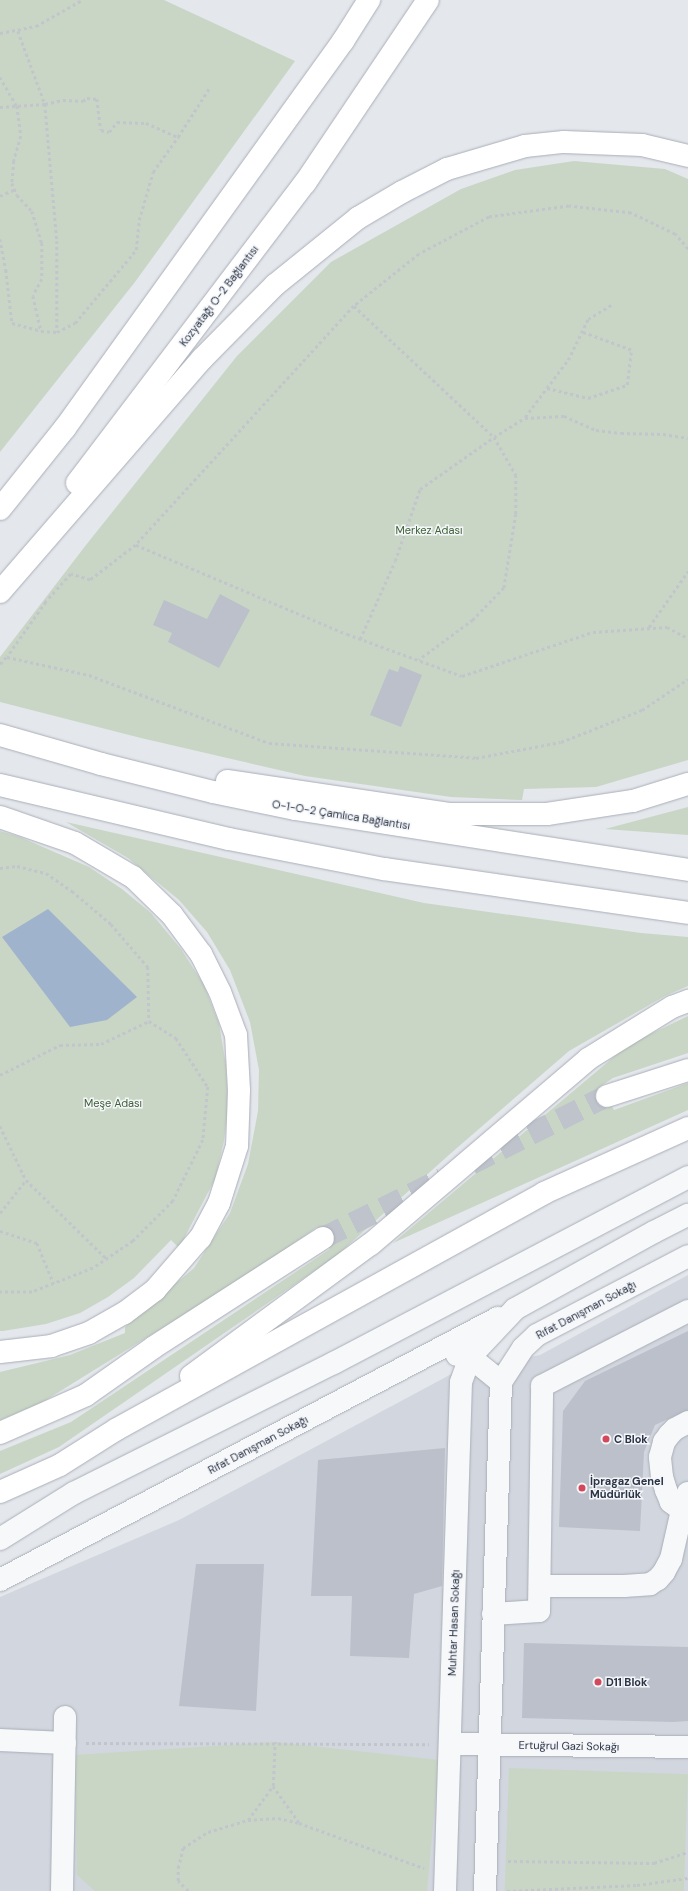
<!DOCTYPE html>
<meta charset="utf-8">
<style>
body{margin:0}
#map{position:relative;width:688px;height:1891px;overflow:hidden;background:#e4e7ec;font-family:"DM Sans",sans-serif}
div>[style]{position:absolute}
.built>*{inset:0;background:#d2d6de}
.green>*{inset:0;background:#c9d6c5;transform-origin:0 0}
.water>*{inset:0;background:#9fb4cc}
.building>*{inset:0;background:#bbc0ca}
.highway-tunnel>*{height:22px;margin-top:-11px;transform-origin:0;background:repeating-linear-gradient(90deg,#bfc3cb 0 22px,transparent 0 33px)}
.path>*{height:2.5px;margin-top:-1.25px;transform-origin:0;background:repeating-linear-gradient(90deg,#c2c5cb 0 3px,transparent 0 6px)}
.roads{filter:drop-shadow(0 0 1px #a9aeb7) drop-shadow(0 0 1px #a9aeb7)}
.minor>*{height:22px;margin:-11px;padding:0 11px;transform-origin:11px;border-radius:11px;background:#f7f8fa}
.highway>*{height:22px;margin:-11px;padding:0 11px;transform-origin:11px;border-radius:11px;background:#fff}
.dots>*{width:11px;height:11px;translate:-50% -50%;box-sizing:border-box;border:2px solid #f4f6f9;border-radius:50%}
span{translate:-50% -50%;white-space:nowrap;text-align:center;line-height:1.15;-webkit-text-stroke:3px #f4f6f9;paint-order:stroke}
.street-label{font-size:11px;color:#2b3445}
.park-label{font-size:11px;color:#3f6138}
.poi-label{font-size:11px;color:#2b3445;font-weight:700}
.left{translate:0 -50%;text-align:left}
</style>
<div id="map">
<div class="built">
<div style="clip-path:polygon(688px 1275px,688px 1891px,0 1891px,0 1597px,179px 1520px,459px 1370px,540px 1355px)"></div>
</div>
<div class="green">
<div style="clip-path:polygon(0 0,164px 0,295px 61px,135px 282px,0 452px)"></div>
<div style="clip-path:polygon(574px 161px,665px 169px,688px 179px,688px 760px,596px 787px,524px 789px,522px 800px,451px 797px,305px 776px,141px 738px,0 702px,0 657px,86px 545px,237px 356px,331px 262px,461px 189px,515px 170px)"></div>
<div style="clip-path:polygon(688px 807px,688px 835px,605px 829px)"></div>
<div style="clip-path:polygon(66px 822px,424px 903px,641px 933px,688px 937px,688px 986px,665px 996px,569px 1051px,450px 1154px,336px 1256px,59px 1447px,0 1474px,0 1451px,71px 1422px,330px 1249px,317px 1227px,259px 1268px,41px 1403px,0 1420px,0 1372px,70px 1355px,125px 1333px,125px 1327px,194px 1268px,230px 1213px,248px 1164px,258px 1111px,259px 1070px,250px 1022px,230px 970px,207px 932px,179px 900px,128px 858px)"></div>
<div style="clip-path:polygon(0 831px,20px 837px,89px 867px,122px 889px,151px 913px,181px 949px,204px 985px,219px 1024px,226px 1065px,228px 1107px,224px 1141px,215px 1179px,179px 1248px,171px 1240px,134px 1278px,108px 1297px,80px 1313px,46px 1324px,3px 1331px,0 1331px)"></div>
<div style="clip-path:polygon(688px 1016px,688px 1053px,613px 1078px,601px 1086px,614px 1110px,688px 1083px,688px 1110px,393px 1243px,628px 1045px)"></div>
<div style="clip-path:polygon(275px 1742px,439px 1760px,427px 1891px,95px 1891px,77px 1875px,75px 1755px)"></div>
<div style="left:509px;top:1768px;width:179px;height:123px;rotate:2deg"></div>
</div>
<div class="water">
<div style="clip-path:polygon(48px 909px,137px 997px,107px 1020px,70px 1027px,2px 937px)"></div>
</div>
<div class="building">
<div style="clip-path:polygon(220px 594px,250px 610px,219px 668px,168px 642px,172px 633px,153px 625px,164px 600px,207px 619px)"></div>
<div style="clip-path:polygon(400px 666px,422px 675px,401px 727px,370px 715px,389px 669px,398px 672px)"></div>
<div style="clip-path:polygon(688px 1331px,688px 1410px,655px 1425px,644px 1452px,640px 1531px,559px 1527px,563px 1411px,585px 1381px)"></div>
<div style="clip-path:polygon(445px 1448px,442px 1586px,414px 1594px,409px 1658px,350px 1656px,352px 1596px,311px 1596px,318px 1460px)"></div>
<div style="clip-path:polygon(196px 1564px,264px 1564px,256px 1711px,179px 1706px)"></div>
<div style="clip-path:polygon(524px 1643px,688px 1647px,688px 1721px,673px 1722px,522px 1718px)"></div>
</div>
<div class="highway-tunnel">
<div style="left:471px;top:1164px;width:152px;rotate:-26.6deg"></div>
<div style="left:323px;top:1238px;width:133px;rotate:-26.4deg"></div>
</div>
<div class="path">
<div style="left:18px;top:31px;width:78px;rotate:69.7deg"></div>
<div style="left:45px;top:104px;width:138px;rotate:85deg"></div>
<div style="left:57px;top:241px;width:91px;rotate:90deg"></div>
<div style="left:0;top:33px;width:37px;rotate:-11deg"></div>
<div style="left:36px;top:26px;width:53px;rotate:-29.5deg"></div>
<div style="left:0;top:77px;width:34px;rotate:60deg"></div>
<div style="left:17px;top:106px;width:30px;rotate:82deg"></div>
<div style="left:21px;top:136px;width:26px;rotate:106deg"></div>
<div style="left:14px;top:161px;width:22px;rotate:95deg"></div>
<div style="left:12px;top:183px;width:13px;rotate:67deg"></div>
<div style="left:17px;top:195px;width:22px;rotate:47deg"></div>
<div style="left:32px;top:211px;width:34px;rotate:73deg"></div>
<div style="left:42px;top:243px;width:36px;rotate:90deg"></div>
<div style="left:42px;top:279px;width:19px;rotate:118deg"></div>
<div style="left:33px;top:296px;width:36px;rotate:77deg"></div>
<div style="left:0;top:107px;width:45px;rotate:-3.8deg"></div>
<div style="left:45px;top:104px;width:18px;rotate:-13deg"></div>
<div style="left:63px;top:100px;width:20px;rotate:3deg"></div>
<div style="left:83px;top:101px;width:5px;rotate:-37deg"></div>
<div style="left:87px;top:98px;width:10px;rotate:6deg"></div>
<div style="left:97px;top:99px;width:31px;rotate:83deg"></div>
<div style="left:101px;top:130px;width:8px;rotate:14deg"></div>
<div style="left:109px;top:132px;width:13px;rotate:-51deg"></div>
<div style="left:117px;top:122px;width:29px;rotate:2deg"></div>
<div style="left:146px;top:123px;width:35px;rotate:24deg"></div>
<div style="left:0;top:196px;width:17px;rotate:-25deg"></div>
<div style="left:0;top:239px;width:32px;rotate:79deg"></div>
<div style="left:6px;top:270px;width:53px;rotate:83.5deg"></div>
<div style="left:12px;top:323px;width:30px;rotate:15deg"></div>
<div style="left:41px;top:331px;width:16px;rotate:4deg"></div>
<div style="left:57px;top:332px;width:20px;rotate:-27deg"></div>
<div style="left:75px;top:323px;width:95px;rotate:-50.1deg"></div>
<div style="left:136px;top:250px;width:30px;rotate:-84deg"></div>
<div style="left:139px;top:220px;width:50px;rotate:-73.7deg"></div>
<div style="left:153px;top:172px;width:43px;rotate:-54.5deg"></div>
<div style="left:178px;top:137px;width:59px;rotate:-57.4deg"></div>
<div style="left:688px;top:249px;width:20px;rotate:-131deg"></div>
<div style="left:675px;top:234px;width:49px;rotate:-154.5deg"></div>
<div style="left:631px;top:213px;width:62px;rotate:-173.6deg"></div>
<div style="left:569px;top:206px;width:81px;rotate:172.2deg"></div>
<div style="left:489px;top:217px;width:79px;rotate:152.1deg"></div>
<div style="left:419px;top:254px;width:83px;rotate:141.3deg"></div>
<div style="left:354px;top:306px;width:323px;rotate:132.4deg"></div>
<div style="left:136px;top:545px;width:229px;rotate:22.9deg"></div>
<div style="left:347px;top:634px;width:122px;rotate:20.1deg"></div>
<div style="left:462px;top:676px;width:138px;rotate:-18.6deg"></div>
<div style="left:593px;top:632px;width:74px;rotate:-3.9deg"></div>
<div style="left:667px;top:627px;width:24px;rotate:28deg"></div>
<div style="left:354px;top:306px;width:192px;rotate:43.1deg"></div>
<div style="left:494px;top:437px;width:44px;rotate:59.9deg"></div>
<div style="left:516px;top:475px;width:39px;rotate:90deg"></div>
<div style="left:516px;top:514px;width:75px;rotate:99.2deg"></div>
<div style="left:504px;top:588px;width:45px;rotate:134.1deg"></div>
<div style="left:473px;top:620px;width:67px;rotate:143.5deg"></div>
<div style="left:547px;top:388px;width:42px;rotate:13.7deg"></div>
<div style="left:588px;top:398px;width:41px;rotate:-18.4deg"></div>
<div style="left:627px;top:385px;width:35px;rotate:-83deg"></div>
<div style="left:631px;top:350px;width:52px;rotate:-159.8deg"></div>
<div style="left:525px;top:417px;width:71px;rotate:-53deg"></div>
<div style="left:568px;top:360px;width:46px;rotate:-64deg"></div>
<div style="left:588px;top:319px;width:29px;rotate:-31deg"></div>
<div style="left:136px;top:545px;width:58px;rotate:142.7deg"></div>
<div style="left:90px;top:580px;width:20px;rotate:-162deg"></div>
<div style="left:71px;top:574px;width:38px;rotate:132deg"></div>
<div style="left:46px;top:602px;width:67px;rotate:125.3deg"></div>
<div style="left:7px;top:657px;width:84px;rotate:12.4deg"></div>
<div style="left:89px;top:675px;width:192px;rotate:20.7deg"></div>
<div style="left:269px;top:743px;width:208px;rotate:4.1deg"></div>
<div style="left:476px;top:758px;width:86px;rotate:-10.7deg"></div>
<div style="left:561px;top:742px;width:87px;rotate:-21.6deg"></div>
<div style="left:642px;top:710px;width:55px;rotate:-34deg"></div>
<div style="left:649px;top:627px;width:68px;rotate:-55.1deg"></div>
<div style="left:360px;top:639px;width:85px;rotate:-65.8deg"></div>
<div style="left:395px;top:561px;width:76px;rotate:-70.9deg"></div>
<div style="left:420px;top:489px;width:90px;rotate:-35.1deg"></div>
<div style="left:494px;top:437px;width:36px;rotate:-32deg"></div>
<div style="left:525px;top:418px;width:39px;rotate:-3deg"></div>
<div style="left:564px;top:416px;width:35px;rotate:24deg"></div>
<div style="left:596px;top:430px;width:25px;rotate:7deg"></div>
<div style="left:621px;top:433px;width:42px;rotate:1.4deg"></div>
<div style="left:663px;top:434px;width:25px;rotate:9deg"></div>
<div style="left:0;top:664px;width:9px;rotate:-49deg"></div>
<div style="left:0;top:868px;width:17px;rotate:-7deg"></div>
<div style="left:17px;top:866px;width:30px;rotate:14deg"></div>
<div style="left:46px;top:873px;width:32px;rotate:35deg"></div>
<div style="left:72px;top:891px;width:51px;rotate:40.2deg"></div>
<div style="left:111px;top:924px;width:57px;rotate:49.3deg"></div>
<div style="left:148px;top:967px;width:54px;rotate:88.9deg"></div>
<div style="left:0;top:1075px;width:67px;rotate:-26.6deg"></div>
<div style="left:60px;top:1045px;width:41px;rotate:-1.4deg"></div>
<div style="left:101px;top:1044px;width:53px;rotate:-25.6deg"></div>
<div style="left:149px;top:1021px;width:32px;rotate:32deg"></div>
<div style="left:176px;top:1038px;width:59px;rotate:56.9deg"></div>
<div style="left:208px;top:1087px;width:53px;rotate:95.4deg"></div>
<div style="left:203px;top:1140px;width:68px;rotate:116.2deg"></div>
<div style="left:173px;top:1201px;width:57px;rotate:135deg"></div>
<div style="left:133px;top:1241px;width:48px;rotate:146deg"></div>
<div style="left:93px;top:1268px;width:66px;rotate:158.5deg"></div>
<div style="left:32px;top:1292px;width:32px;rotate:180deg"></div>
<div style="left:0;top:1126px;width:60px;rotate:64.3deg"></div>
<div style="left:26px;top:1180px;width:113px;rotate:44.3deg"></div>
<div style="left:0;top:1213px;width:42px;rotate:-51.8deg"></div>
<div style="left:0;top:1231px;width:39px;rotate:18deg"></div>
<div style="left:37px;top:1243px;width:44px;rotate:67.5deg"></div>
<div style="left:86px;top:1743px;width:343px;rotate:0.2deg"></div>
<div style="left:273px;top:1786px;width:44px;rotate:54.2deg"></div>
<div style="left:248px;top:1820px;width:42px;rotate:-53.7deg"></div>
<div style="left:273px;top:1786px;width:44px;rotate:-87.4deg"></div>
<div style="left:508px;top:1861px;width:146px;rotate:0.8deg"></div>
<div style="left:654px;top:1863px;width:36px;rotate:-18deg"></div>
<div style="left:188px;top:1891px;width:14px;rotate:-135deg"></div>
<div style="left:178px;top:1881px;width:13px;rotate:-90deg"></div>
<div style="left:178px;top:1868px;width:21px;rotate:-76deg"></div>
<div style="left:183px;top:1848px;width:30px;rotate:-33deg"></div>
<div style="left:208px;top:1832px;width:42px;rotate:-16.7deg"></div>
<div style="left:248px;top:1820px;width:30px;rotate:-4deg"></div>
<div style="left:278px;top:1818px;width:22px;rotate:13deg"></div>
<div style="left:299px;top:1823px;width:133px;rotate:19.8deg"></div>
<div style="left:507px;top:1891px;width:130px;rotate:-2.6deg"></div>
<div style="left:637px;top:1885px;width:51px;rotate:-7.8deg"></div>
</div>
<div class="roads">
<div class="minor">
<div style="left:457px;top:1355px;width:13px;rotate:9deg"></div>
<div style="left:470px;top:1357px;width:40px;rotate:39deg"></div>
<div style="left:501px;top:1382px;width:40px;rotate:-57.1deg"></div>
<div style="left:523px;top:1348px;width:19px;rotate:-43deg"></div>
<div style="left:537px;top:1335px;width:170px;rotate:-27.6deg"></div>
<div style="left:682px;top:1510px;width:14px;rotate:-144deg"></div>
<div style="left:671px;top:1502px;width:13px;rotate:-113deg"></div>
<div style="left:666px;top:1490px;width:14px;rotate:-107deg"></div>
<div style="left:662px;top:1477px;width:20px;rotate:-96deg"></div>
<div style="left:660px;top:1457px;width:16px;rotate:-75deg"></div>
<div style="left:664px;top:1442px;width:9px;rotate:-54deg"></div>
<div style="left:669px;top:1435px;width:8px;rotate:-45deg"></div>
<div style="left:675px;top:1429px;width:15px;rotate:-28deg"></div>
<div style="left:0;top:1539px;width:87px;rotate:-31.9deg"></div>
<div style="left:74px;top:1493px;width:291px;rotate:-26.6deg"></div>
<div style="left:334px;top:1363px;width:400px;rotate:-27.7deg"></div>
<div style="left:0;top:1580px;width:563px;rotate:-27.75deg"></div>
<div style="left:540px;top:1586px;width:84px"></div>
<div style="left:624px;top:1586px;width:26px;rotate:-4deg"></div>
<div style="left:650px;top:1584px;width:9px;rotate:-32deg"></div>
<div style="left:658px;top:1579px;width:9px;rotate:-49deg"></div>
<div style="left:664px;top:1572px;width:15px;rotate:-62deg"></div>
<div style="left:671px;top:1559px;width:50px;rotate:-77.3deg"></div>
<div style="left:682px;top:1510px;width:18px;rotate:-71deg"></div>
<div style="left:493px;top:1614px;width:46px;rotate:-3.7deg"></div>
<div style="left:539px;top:1611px;width:225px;rotate:-89.2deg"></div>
<div style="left:542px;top:1386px;width:164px;rotate:-27.2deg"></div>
<div style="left:0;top:1740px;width:65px;rotate:2.6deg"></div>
<div style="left:450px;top:1744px;width:238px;rotate:0.7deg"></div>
<div style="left:62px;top:1891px;width:174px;rotate:-89deg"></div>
<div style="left:445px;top:1891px;width:509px;rotate:-88.2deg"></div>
<div style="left:461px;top:1382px;width:27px;rotate:-70deg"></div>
<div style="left:470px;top:1357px;width:66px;rotate:-46.8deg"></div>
<div style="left:515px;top:1309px;width:159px;rotate:-29deg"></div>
<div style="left:654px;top:1232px;width:38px;rotate:-27deg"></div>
<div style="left:485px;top:1891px;width:509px;rotate:-88.2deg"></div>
</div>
<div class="highway">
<div style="left:77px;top:483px;width:377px;rotate:-52.8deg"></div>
<div style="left:305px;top:183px;width:220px;rotate:-56.1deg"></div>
<div style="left:0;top:509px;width:104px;rotate:-51.3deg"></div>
<div style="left:65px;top:428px;width:477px;rotate:-54.3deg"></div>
<div style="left:343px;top:41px;width:49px;rotate:-57.6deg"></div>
<div style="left:0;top:592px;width:308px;rotate:-49.1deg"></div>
<div style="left:202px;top:359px;width:104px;rotate:-45.4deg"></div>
<div style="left:275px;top:285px;width:107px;rotate:-38.9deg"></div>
<div style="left:358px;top:218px;width:51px;rotate:-30.6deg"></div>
<div style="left:402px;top:192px;width:51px;rotate:-27.1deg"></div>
<div style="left:447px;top:169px;width:81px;rotate:-16.4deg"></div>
<div style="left:525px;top:146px;width:39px;rotate:-6deg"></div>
<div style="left:564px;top:142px;width:78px;rotate:2.2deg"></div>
<div style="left:642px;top:145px;width:47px;rotate:13.4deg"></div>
<div style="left:0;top:735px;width:105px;rotate:16deg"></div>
<div style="left:101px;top:764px;width:115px;rotate:14deg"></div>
<div style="left:213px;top:792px;width:84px;rotate:11.7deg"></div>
<div style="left:295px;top:809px;width:398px;rotate:8.8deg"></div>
<div style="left:227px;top:781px;width:226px;rotate:8.4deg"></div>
<div style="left:451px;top:814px;width:96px"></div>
<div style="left:547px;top:814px;width:87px;rotate:-8.6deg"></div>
<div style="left:633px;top:801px;width:58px;rotate:-17.2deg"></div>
<div style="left:0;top:785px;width:235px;rotate:13.3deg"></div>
<div style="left:229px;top:839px;width:158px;rotate:11deg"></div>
<div style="left:384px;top:869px;width:307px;rotate:8.2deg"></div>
<div style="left:0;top:817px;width:79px;rotate:19.1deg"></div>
<div style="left:75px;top:843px;width:67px;rotate:30.4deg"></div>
<div style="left:133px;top:877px;width:54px;rotate:44.3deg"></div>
<div style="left:172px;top:915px;width:49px;rotate:53.4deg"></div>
<div style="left:201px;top:954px;width:42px;rotate:63.4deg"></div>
<div style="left:220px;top:992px;width:46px;rotate:69.6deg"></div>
<div style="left:236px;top:1035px;width:55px;rotate:86.9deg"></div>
<div style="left:239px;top:1090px;width:56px;rotate:92deg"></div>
<div style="left:237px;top:1146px;width:60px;rotate:107.5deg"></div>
<div style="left:219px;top:1203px;width:40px;rotate:118deg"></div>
<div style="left:200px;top:1238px;width:69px;rotate:130.9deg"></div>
<div style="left:155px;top:1290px;width:39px;rotate:143deg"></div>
<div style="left:124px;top:1313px;width:40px;rotate:150.3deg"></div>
<div style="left:89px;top:1333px;width:39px;rotate:161deg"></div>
<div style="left:52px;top:1346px;width:52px;rotate:173.4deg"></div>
<div style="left:607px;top:1096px;width:85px;rotate:-17.8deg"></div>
<div style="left:191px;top:1376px;width:223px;rotate:-36.3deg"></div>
<div style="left:371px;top:1244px;width:285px;rotate:-40.4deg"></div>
<div style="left:588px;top:1059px;width:99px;rotate:-31.8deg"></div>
<div style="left:672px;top:1007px;width:17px;rotate:-21deg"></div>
<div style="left:0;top:1433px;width:94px;rotate:-23.8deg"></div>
<div style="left:86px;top:1395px;width:83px;rotate:-35.2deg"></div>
<div style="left:154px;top:1347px;width:201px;rotate:-32.8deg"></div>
<div style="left:0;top:1492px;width:66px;rotate:-24.2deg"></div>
<div style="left:60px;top:1465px;width:67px;rotate:-32.3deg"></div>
<div style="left:117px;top:1429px;width:488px;rotate:-28.9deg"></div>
<div style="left:544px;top:1193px;width:158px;rotate:-24.3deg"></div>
</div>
</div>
<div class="dots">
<div style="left:606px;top:1439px;background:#d1495b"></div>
<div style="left:582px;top:1488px;background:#d1495b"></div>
<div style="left:598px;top:1682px;background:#d1495b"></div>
</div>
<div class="street-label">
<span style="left:219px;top:296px;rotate:-53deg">Kozyatağı O-2 Bağlantısı</span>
<span style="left:341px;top:815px;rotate:9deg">O-1-O-2 Çamlıca Bağlantısı</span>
<span style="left:586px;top:1310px;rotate:-28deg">Rıfat Danışman Sokağı</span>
<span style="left:258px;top:1445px;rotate:-28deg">Rıfat Danışman Sokağı</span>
<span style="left:454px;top:1623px;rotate:-88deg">Muhtar Hasan Sokağı</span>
<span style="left:569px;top:1746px;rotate:1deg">Ertuğrul Gazi Sokağı</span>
</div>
<div class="park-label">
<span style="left:429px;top:530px">Merkez Adası</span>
<span style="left:113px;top:1103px">Meşe Adası</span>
</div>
<div class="poi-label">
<span class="left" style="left:614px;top:1439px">C Blok</span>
<span class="left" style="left:590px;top:1488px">İpragaz Genel<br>Müdürlük</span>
<span class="left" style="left:606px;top:1682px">D11 Blok</span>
</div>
</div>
